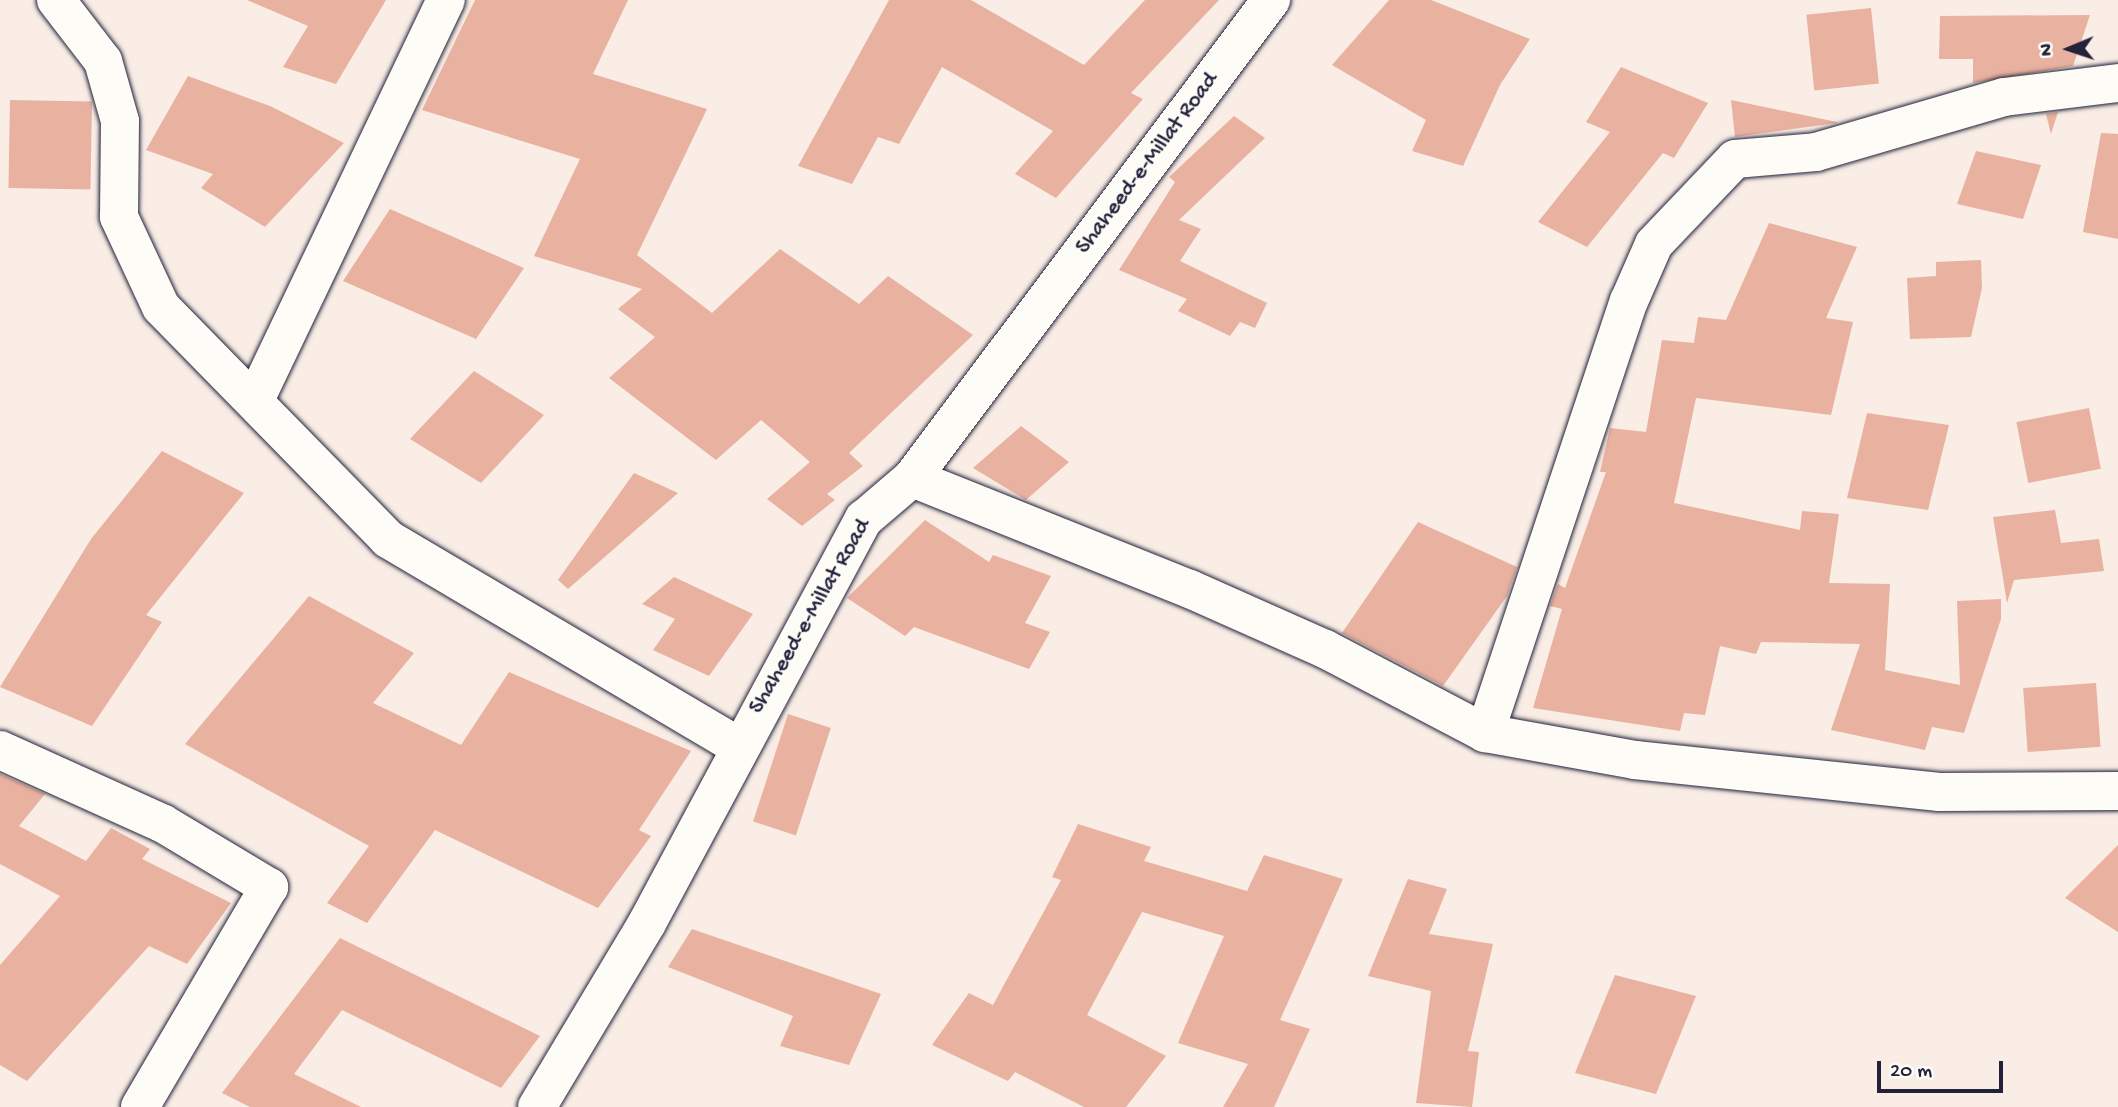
<!DOCTYPE html>
<style>
body{margin:0}
#map{position:relative;width:2118px;height:1107px;overflow:hidden;background:#f9ede5;font-family:"Gochi Hand",sans-serif}
div>[style]{position:absolute}
.building>*{inset:0;background:#e9b19f;transform-origin:0 0}
.roads{filter:drop-shadow(0 0 2px #22223b) drop-shadow(0 0 2px #22223b)}
.minor>*{height:38px;margin:-19px;padding:0 19px;transform-origin:19px;border-radius:19px;background:#fdfcf7}
.major>*{height:38px;margin:-19px;padding:0 19px;transform-origin:19px;border-radius:19px;background:#fdfcf7}
span{translate:-50% -50%;white-space:nowrap;text-align:center;line-height:1.15;-webkit-text-stroke:7px #fdfcf7;paint-order:stroke}
.street-label{font-size:23px;color:#22223b}
.north{position:absolute;left:2034px;top:14px;width:70px;height:70px;-webkit-text-stroke:5px #fdfcf7;paint-order:stroke;rotate:268deg;font-size:19px;font-weight:700;line-height:28px;text-align:center;color:#22223b}
.north::after{content:'';display:block;margin:auto;width:24px;height:32px;background:#22223b;clip-path:polygon(50% 0,100% 100%,50% 72%,0 100%)}
.scale{position:absolute;left:1877px;top:1061px;width:126px;height:32px;box-sizing:border-box;border:4px solid #22223b;border-top:0;padding-left:9px;font-size:21px;line-height:24px;white-space:nowrap;color:#22223b;-webkit-text-stroke:5px #fdfcf7;paint-order:stroke}
</style>
<div id="map">
<div class="building">
<div style="clip-path:polygon(247px 0,386px 0,336px 84px,283px 67px,308px 26px)"></div>
<div style="clip-path:polygon(475px 0,628px 0,593px 74px,707px 109px,637px 255px,712px 313px,780px 249px,859px 304px,888px 276px,973px 335px,849px 453px,863px 466px,827px 494px,835px 500px,802px 526px,767px 499px,810px 462px,761px 420px,716px 460px,609px 378px,655px 337px,618px 309px,642px 289px,534px 256px,580px 159px,422px 110px)"></div>
<div style="clip-path:polygon(889px 0,971px 0,1084px 65px,1145px 0,1219px 0,1131px 93px,1143px 99px,1056px 198px,1015px 174px,1053px 131px,942px 67px,899px 144px,878px 137px,852px 184px,798px 166px)"></div>
<div style="clip-path:polygon(1389px 0,1431px 0,1530px 39px,1500px 85px,1463px 166px,1412px 151px,1426px 120px,1332px 65px)"></div>
<div style="left:1871px;top:8px;width:76px;height:65px;rotate:84deg"></div>
<div style="clip-path:polygon(2090px 15px,2073px 66px,1973px 83px,1973px 59px,1939px 59px,1940px 16px)"></div>
<div style="clip-path:polygon(1621px 67px,1708px 103px,1674px 158px,1663px 153px,1587px 247px,1538px 222px,1610px 132px,1586px 122px)"></div>
<div style="clip-path:polygon(188px 76px,270px 106px,344px 143px,265px 227px,201px 188px,213px 174px,146px 150px)"></div>
<div style="left:10px;top:100px;width:82px;height:88px;rotate:1deg"></div>
<div style="clip-path:polygon(1731px 100px,1837px 122px,1837px 123px,1735px 137px)"></div>
<div style="clip-path:polygon(2058px 112px,2051px 134px,2046px 114px)"></div>
<div style="clip-path:polygon(1234px 116px,1265px 138px,1179px 220px,1201px 229px,1180px 261px,1267px 303px,1255px 328px,1240px 322px,1230px 336px,1178px 311px,1187px 299px,1119px 270px,1175px 182px,1169px 177px)"></div>
<div style="clip-path:polygon(2101px 133px,2118px 134px,2118px 239px,2083px 232px)"></div>
<div style="clip-path:polygon(1976px 151px,2041px 165px,2023px 219px,1957px 204px)"></div>
<div style="clip-path:polygon(390px 209px,524px 268px,476px 339px,343px 281px)"></div>
<div style="clip-path:polygon(1769px 223px,1857px 247px,1826px 318px,1853px 322px,1831px 415px,1696px 398px,1674px 503px,1800px 530px,1802px 511px,1839px 514px,1829px 583px,1890px 584px,1885px 670px,1960px 685px,1957px 601px,2001px 599px,2001px 619px,1964px 733px,1932px 727px,1925px 750px,1831px 730px,1860px 644px,1761px 642px,1756px 654px,1720px 646px,1705px 715px,1684px 713px,1680px 731px,1533px 708px,1562px 609px,1550px 606px,1558px 584px,1565px 588px,1606px 472px,1600px 472px,1610px 428px,1646px 432px,1662px 340px,1694px 343px,1698px 317px,1726px 320px)"></div>
<div style="clip-path:polygon(1981px 260px,1982px 288px,1971px 337px,1910px 339px,1907px 278px,1936px 276px,1936px 262px)"></div>
<div style="clip-path:polygon(474px 371px,544px 415px,481px 483px,410px 439px)"></div>
<div style="left:2089px;top:408px;width:62px;height:74px;rotate:79deg"></div>
<div style="clip-path:polygon(1867px 413px,1949px 425px,1928px 510px,1847px 498px)"></div>
<div style="clip-path:polygon(1021px 426px,1069px 462px,1026px 500px,973px 468px)"></div>
<div style="clip-path:polygon(162px 451px,244px 493px,146px 615px,162px 622px,92px 726px,0 687px,91px 539px)"></div>
<div style="clip-path:polygon(634px 473px,678px 493px,568px 589px,558px 580px)"></div>
<div style="clip-path:polygon(2055px 510px,2061px 543px,2099px 539px,2104px 571px,2014px 580px,2007px 603px,1993px 517px)"></div>
<div style="clip-path:polygon(925px 520px,989px 562px,993px 555px,1051px 576px,1025px 623px,1050px 632px,1029px 669px,914px 627px,905px 636px,847px 598px)"></div>
<div style="clip-path:polygon(1418px 522px,1517px 567px,1507px 596px,1443px 686px,1342px 633px)"></div>
<div style="clip-path:polygon(674px 577px,753px 614px,709px 676px,653px 650px,675px 619px,642px 604px)"></div>
<div style="clip-path:polygon(309px 596px,414px 653px,373px 703px,461px 745px,509px 672px,691px 751px,639px 830px,651px 836px,598px 908px,435px 830px,367px 923px,327px 903px,369px 846px,185px 744px)"></div>
<div style="left:2096px;top:683px;width:64px;height:73px;rotate:86deg"></div>
<div style="left:788px;top:714px;width:45px;height:113px;rotate:18deg"></div>
<div style="clip-path:polygon(0 774px,45px 794px,19px 826px,86px 861px,111px 828px,150px 849px,142px 859px,231px 903px,187px 964px,149px 946px,27px 1081px,0 1065px,0 965px,60px 896px,0 864px)"></div>
<div style="clip-path:polygon(1078px 824px,1151px 847px,1144px 861px,1247px 891px,1264px 855px,1343px 879px,1280px 1020px,1310px 1029px,1274px 1107px,1223px 1107px,1248px 1064px,1178px 1043px,1224px 936px,1142px 912px,1087px 1015px,1166px 1056px,1126px 1107px,1084px 1107px,1015px 1072px,1008px 1081px,932px 1045px,969px 993px,993px 1005px,1061px 880px,1052px 877px)"></div>
<div style="clip-path:polygon(2118px 845px,2118px 932px,2065px 898px)"></div>
<div style="clip-path:polygon(1408px 879px,1447px 889px,1429px 934px,1493px 944px,1468px 1051px,1479px 1052px,1472px 1107px,1416px 1103px,1431px 991px,1368px 976px)"></div>
<div style="clip-path:polygon(692px 929px,881px 994px,849px 1065px,780px 1046px,793px 1016px,668px 967px)"></div>
<div style="clip-path:polygon(340px 938px,540px 1036px,501px 1088px,342px 1010px,294px 1074px,361px 1107px,250px 1107px,222px 1093px)"></div>
<div style="clip-path:polygon(1615px 975px,1696px 996px,1656px 1094px,1575px 1073px)"></div>
</div>
<div class="roads">
<div class="minor">
<div style="left:56px;top:0;width:77px;rotate:52.4deg"></div>
<div style="left:103px;top:61px;width:62px;rotate:74.2deg"></div>
<div style="left:120px;top:121px;width:96px;rotate:90.6deg"></div>
<div style="left:119px;top:217px;width:99px;rotate:65deg"></div>
<div style="left:161px;top:307px;width:325px;rotate:45.6deg"></div>
<div style="left:388px;top:539px;width:407px;rotate:30.6deg"></div>
<div style="left:256px;top:398px;width:441px;rotate:-64.5deg"></div>
<div style="left:912px;top:478px;width:299px;rotate:21.8deg"></div>
<div style="left:1190px;top:589px;width:148px;rotate:24deg"></div>
<div style="left:1325px;top:649px;width:181px;rotate:27.7deg"></div>
<div style="left:1485px;top:733px;width:152px;rotate:10.2deg"></div>
<div style="left:1635px;top:760px;width:306px;rotate:6deg"></div>
<div style="left:1939px;top:792px;width:179px;rotate:-0.3deg"></div>
<div style="left:1485px;top:733px;width:455px;rotate:-71.6deg"></div>
<div style="left:1629px;top:301px;width:62px;rotate:-66.3deg"></div>
<div style="left:1654px;top:244px;width:117px;rotate:-46.4deg"></div>
<div style="left:1735px;top:159px;width:81px;rotate:-4.9deg"></div>
<div style="left:1816px;top:152px;width:196px;rotate:-16.3deg"></div>
<div style="left:2004px;top:97px;width:115px;rotate:-7deg"></div>
<div style="left:0;top:750px;width:178px;rotate:24.3deg"></div>
<div style="left:162px;top:823px;width:125px;rotate:30.9deg"></div>
<div style="left:269px;top:887px;width:255px;rotate:120.4deg"></div>
</div>
<div class="major">
<div style="left:537px;top:1107px;width:214px;rotate:-59.1deg"></div>
<div style="left:647px;top:923px;width:459px;rotate:-61.8deg"></div>
<div style="left:864px;top:519px;width:63px;rotate:-40.5deg"></div>
<div style="left:912px;top:478px;width:598px;rotate:-53.09deg"></div>
</div>
</div>
<div class="street-label">
<span style="left:1148px;top:164px;rotate:-53deg">Shaheed-e-Millat Road</span>
<span style="left:811px;top:617px;rotate:-60deg">Shaheed-e-Millat Road</span>
</div>
<div class="north">N</div>
<div class="scale">20 m</div>
</div>
